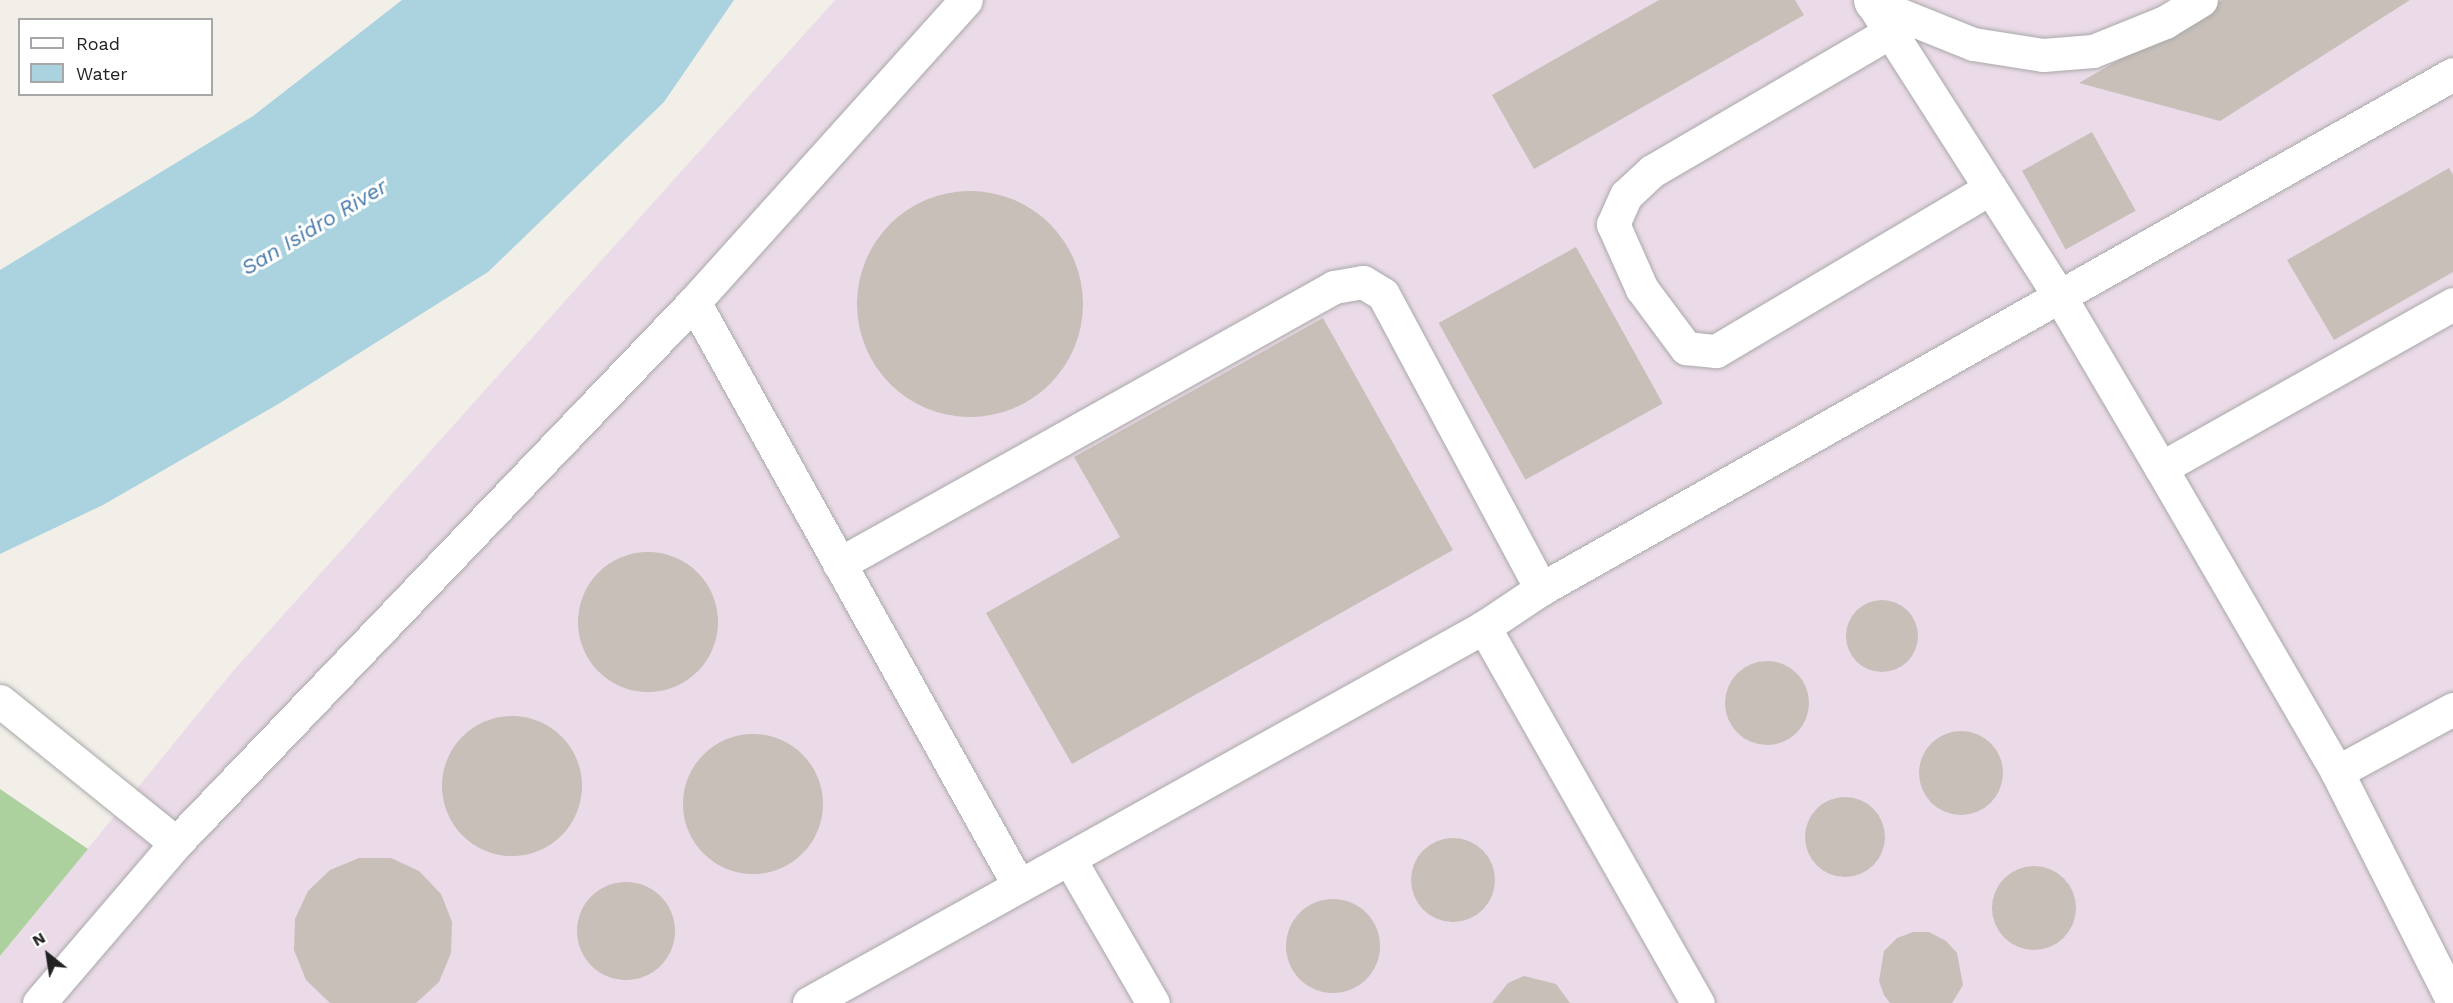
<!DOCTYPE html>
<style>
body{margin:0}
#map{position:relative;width:2453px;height:1003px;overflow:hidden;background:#f2efe9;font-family:"Work Sans",sans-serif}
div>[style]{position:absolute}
.industrial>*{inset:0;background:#ebdbe8}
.forest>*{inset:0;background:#add19e}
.water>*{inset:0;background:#aad3df}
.building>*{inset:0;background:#c7bfb8;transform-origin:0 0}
.round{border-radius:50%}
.roads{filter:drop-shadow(0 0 2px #a9a9a9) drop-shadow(0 0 2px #a9a9a9)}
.minor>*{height:33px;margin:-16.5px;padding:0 16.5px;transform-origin:16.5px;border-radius:16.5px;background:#fff}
span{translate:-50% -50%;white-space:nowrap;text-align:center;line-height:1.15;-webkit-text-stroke:6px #fff;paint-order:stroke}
.water-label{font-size:22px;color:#4a7aab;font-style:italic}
.legend{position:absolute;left:18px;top:18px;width:195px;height:78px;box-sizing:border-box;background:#fff;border:2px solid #a7a7a7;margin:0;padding:8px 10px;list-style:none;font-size:18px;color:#222}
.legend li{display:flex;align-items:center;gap:12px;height:30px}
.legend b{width:30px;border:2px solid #a7a7a7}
.north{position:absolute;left:18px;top:925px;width:60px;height:60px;-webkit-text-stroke:4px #fff;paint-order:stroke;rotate:330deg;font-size:16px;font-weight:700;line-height:24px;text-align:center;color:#222}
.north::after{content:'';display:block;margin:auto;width:21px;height:27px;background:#222;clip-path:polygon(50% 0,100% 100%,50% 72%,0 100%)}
</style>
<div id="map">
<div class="industrial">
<div style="clip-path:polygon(835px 0,2453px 0,2453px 1003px,0 1003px,0 956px,233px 671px)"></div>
</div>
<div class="forest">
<div style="clip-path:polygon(0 789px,88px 849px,0 956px)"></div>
</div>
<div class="water">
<div style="clip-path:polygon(402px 0,734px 0,664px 102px,488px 272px,280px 403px,103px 505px,0 554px,0 270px,253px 116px)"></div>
</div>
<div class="building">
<div style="clip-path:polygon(1659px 0,1795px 0,1804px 15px,1534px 169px,1492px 95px)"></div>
<div style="clip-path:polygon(2222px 0,2410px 0,2220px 121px,2079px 83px)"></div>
<div style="left:2092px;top:132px;width:90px;height:80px;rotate:61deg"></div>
<div style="clip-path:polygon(2449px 168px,2453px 175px,2453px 272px,2334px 340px,2287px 260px)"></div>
<div class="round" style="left:857px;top:191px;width:226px;height:226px"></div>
<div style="left:1576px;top:247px;width:179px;height:157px;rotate:61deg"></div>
<div style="clip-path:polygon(1323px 318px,1453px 550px,1072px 764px,986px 613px,1120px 537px,1074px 457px)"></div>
<div class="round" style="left:578px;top:552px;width:140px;height:140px"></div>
<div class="round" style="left:1846px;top:600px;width:72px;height:72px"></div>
<div class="round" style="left:1725px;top:661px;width:84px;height:84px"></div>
<div class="round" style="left:442px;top:716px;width:140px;height:140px"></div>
<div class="round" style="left:1919px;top:731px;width:84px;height:84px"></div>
<div class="round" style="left:683px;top:734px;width:140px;height:140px"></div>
<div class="round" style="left:1805px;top:797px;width:80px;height:80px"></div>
<div class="round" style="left:1411px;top:838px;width:84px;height:84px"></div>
<div style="clip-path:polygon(359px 858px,391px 858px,419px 871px,441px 894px,452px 922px,451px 953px,439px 982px,416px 1003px,330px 1003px,306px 980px,294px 950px,295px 919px,308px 891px,330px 870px)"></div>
<div class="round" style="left:1992px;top:866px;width:84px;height:84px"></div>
<div class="round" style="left:577px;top:882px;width:98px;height:98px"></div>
<div class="round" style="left:1286px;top:899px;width:94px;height:94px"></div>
<div style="clip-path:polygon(1913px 932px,1929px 932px,1946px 941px,1957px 953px,1963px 985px,1952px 1003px,1890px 1003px,1884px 995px,1879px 981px,1884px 951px,1897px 938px)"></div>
<div style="clip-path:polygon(1524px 976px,1556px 984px,1570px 1003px,1492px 1003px,1508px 983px)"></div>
</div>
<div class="roads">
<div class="minor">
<div style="left:1870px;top:0;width:350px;rotate:57.4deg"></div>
<div style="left:2059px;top:295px;width:201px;rotate:59.5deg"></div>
<div style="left:2161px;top:468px;width:351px;rotate:59.9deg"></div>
<div style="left:2337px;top:772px;width:258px;rotate:63.2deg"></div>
<div style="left:1871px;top:3px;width:110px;rotate:21.9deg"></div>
<div style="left:1973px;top:44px;width:71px;rotate:8.9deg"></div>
<div style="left:2043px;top:55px;width:50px;rotate:-4.6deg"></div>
<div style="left:2093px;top:51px;width:78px;rotate:-21.9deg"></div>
<div style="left:2165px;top:22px;width:42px;rotate:-31.4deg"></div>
<div style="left:1890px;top:32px;width:276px;rotate:149.7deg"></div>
<div style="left:1652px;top:171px;width:35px;rotate:137deg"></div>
<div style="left:1626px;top:195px;width:32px;rotate:114deg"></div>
<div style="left:1613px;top:224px;width:71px;rotate:66deg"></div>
<div style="left:1642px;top:289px;width:74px;rotate:53.3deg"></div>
<div style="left:1686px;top:348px;width:30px;rotate:6deg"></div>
<div style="left:1716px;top:351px;width:319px;rotate:-30.7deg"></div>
<div style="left:694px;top:302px;width:668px;rotate:60.9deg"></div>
<div style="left:2161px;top:468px;width:335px;rotate:-29.3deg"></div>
<div style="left:839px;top:564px;width:567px;rotate:-29.23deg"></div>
<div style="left:1334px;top:287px;width:29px;rotate:-10deg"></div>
<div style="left:1363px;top:282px;width:23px;rotate:31deg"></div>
<div style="left:1383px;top:294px;width:335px;rotate:61.8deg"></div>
<div style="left:1484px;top:627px;width:433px;rotate:60.4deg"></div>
<div style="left:0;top:701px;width:226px;rotate:38.9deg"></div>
<div style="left:2337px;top:772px;width:132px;rotate:-28.5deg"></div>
<div style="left:1070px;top:860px;width:165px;rotate:59.9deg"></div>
<div style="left:39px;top:1003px;width:211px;rotate:-49.4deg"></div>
<div style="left:176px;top:843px;width:749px;rotate:-46.24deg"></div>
<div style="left:694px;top:302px;width:406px;rotate:-48deg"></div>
<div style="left:809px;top:1003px;width:773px;rotate:-29.12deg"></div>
<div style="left:1484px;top:627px;width:69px;rotate:-33.7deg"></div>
<div style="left:1541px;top:589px;width:1047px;rotate:-29.45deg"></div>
</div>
</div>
<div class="water-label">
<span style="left:314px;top:227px;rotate:-31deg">San Isidro River</span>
</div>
<ul class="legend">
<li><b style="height:8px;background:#fff"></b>Road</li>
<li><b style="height:16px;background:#aad3df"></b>Water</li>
</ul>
<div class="north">N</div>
</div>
